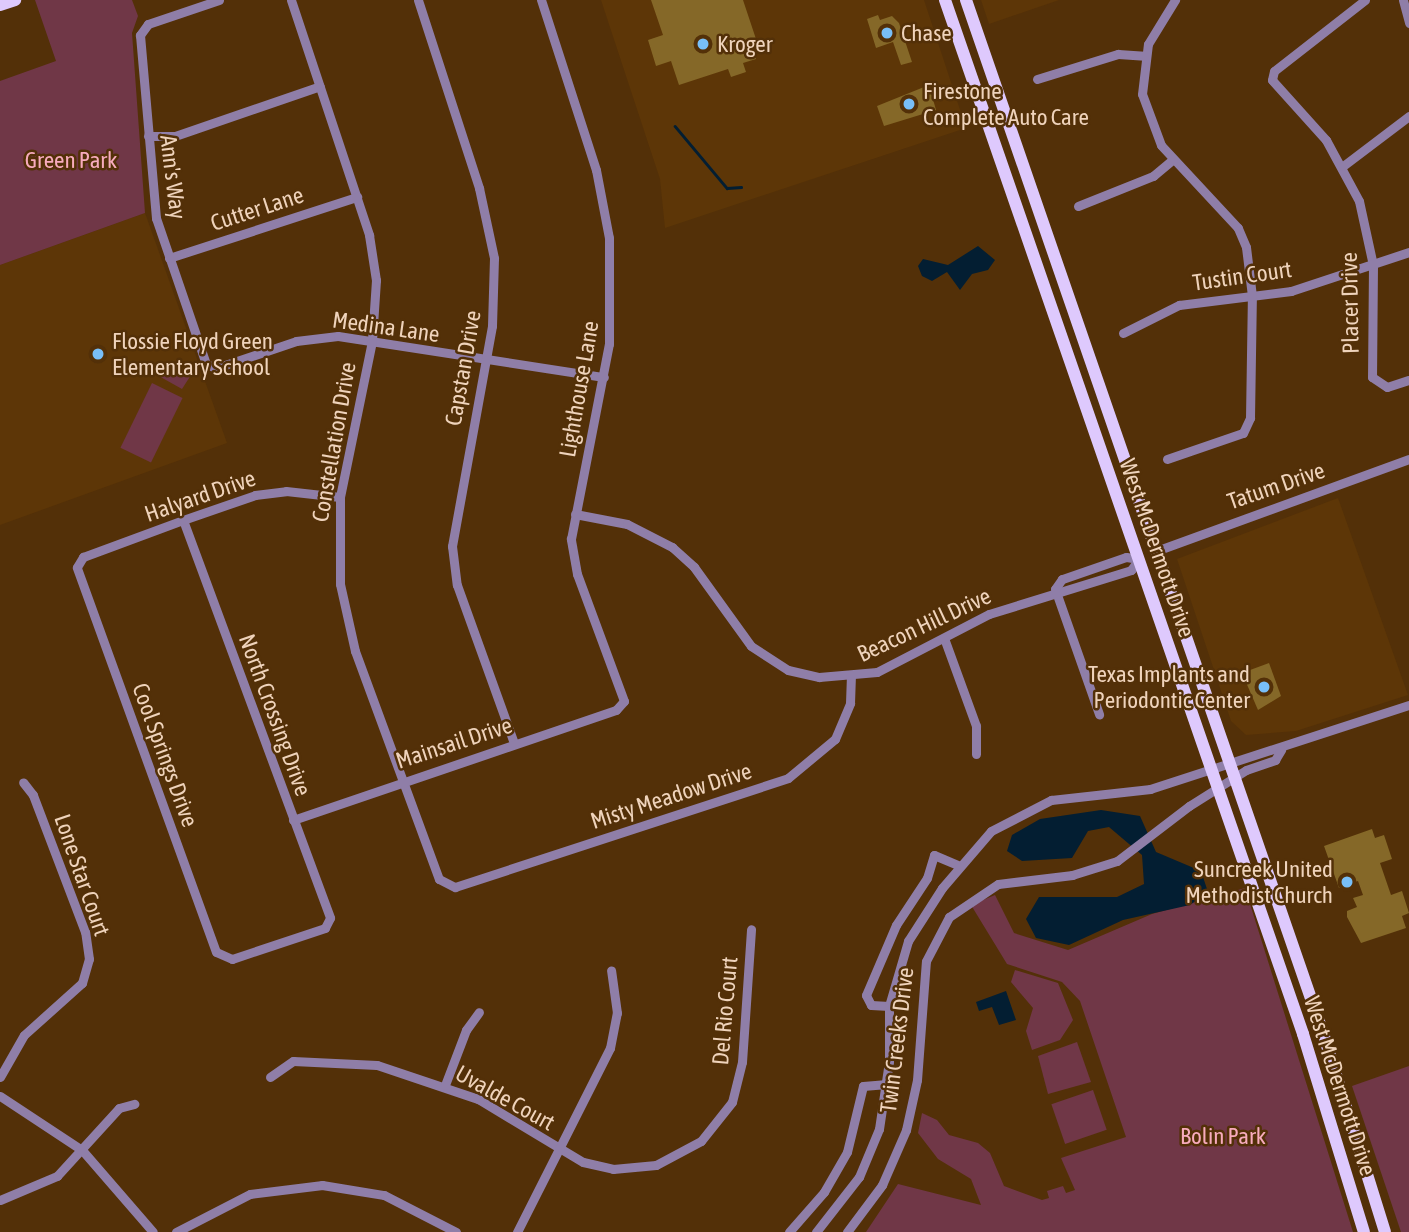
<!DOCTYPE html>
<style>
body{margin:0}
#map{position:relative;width:1409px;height:1232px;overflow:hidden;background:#533008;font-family:"Asap Condensed",sans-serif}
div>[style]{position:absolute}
.built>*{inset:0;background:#5d3607}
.green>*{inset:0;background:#703747;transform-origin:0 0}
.water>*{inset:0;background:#031e32}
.stream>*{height:2.5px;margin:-1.25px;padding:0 1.25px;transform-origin:1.25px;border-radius:1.25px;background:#031e32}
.building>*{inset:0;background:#856828}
.minor>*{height:9px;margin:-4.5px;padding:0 4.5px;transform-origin:4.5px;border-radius:4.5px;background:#8f7ea8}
.major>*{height:12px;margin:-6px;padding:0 6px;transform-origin:6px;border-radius:6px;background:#dec9fd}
.dots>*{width:19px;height:19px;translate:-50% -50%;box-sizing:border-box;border:4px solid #533008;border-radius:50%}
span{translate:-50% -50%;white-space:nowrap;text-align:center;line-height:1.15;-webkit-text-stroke:5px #533008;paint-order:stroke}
.poi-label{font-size:23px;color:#efd3bb}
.left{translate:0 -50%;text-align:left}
.right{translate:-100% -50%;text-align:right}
.park-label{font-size:23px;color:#f7abbd}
.street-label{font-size:23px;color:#efd3bb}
</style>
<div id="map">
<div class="built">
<div style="clip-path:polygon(601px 0,924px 0,966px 128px,665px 228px,660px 179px)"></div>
<div style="clip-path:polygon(981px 0,1059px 0,989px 24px)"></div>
<div style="clip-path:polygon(145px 213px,227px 443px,0 525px,0 265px)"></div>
<div style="clip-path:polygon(1338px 498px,1408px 695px,1296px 731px,1246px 735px,1231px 721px,1177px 559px)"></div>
</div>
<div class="green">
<div style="clip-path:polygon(35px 0,132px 0,138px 16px,132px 33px,145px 213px,0 265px,0 81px,56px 61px)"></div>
<div style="clip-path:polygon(174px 363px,191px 375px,182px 389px,157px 375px)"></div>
<div style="left:152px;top:383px;width:34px;height:72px;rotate:26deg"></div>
<div style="clip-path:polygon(1245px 888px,1353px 1232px,866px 1232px,898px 1184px,981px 1205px,971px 1179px,938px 1159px,918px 1133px,922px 1113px,937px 1120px,949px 1135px,978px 1143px,990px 1153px,1004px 1186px,1042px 1200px,1049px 1198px,1047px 1191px,1063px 1186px,1066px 1193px,1075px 1190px,1061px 1158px,1126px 1137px,1080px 1001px,1062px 982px,1007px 964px,971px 905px,995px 895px,1014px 933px,1068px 950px,1152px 914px)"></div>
<div style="clip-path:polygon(1015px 970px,1058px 983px,1073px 1020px,1060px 1040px,1032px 1050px,1026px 1031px,1033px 1008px,1011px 982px)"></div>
<div style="clip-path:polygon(1077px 1042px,1091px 1082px,1048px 1094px,1038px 1056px)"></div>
<div style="clip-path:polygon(1409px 1066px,1409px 1232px,1401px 1232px,1352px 1086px)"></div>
<div style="left:1093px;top:1090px;width:42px;height:44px;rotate:71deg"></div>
</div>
<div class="water">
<div style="clip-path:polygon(978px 246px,995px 260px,988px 270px,972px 274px,960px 290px,947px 272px,932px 281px,922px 276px,918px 266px,923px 259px,948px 265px)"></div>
<div style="clip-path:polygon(1101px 810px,1140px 816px,1156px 852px,1201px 871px,1208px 892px,1190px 905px,1123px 920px,1069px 945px,1036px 938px,1026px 919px,1039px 897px,1117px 897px,1144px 884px,1142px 855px,1109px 827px,1088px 831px,1072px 858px,1022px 861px,1007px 851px,1012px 835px,1040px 819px)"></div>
<div style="clip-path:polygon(1006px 991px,1016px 1020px,999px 1025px,992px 1007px,979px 1011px,976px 1002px)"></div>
</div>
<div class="stream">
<div style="left:675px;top:126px;width:81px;rotate:50deg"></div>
<div style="left:727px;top:188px;width:14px;rotate:-4deg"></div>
</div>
<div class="building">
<div style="clip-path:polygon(651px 0,743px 0,759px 48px,753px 49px,756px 59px,743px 63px,746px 72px,731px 77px,728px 69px,679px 85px,671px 61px,656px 66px,648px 40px,663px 35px)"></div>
<div style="clip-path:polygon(878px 15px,880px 20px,892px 16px,899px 23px,912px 62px,901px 65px,893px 42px,876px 48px,867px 19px)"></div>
<div style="clip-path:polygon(929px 85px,936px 110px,884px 126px,877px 106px)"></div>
<div style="clip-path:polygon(1269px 663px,1281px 696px,1258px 710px,1242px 673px)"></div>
<div style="clip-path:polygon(1372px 829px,1375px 838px,1384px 835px,1392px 859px,1380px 863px,1391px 895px,1402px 891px,1409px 913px,1402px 916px,1406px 928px,1361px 943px,1347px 917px,1347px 911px,1357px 907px,1353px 898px,1363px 895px,1358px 881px,1339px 888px,1324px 846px)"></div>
</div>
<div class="minor">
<div style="left:219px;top:0;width:75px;rotate:161.3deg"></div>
<div style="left:148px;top:24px;width:14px;rotate:126deg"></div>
<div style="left:140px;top:35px;width:184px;rotate:85deg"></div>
<div style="left:156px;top:218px;width:154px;rotate:71.1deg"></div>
<div style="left:206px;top:364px;width:11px;rotate:22deg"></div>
<div style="left:216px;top:368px;width:84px;rotate:-18.6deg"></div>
<div style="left:296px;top:341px;width:42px;rotate:-6.8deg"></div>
<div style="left:338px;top:336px;width:269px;rotate:8.8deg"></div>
<div style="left:291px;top:0;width:248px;rotate:71.6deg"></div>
<div style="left:369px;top:235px;width:46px;rotate:81.2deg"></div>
<div style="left:376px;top:280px;width:61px;rotate:93.8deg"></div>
<div style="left:372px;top:341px;width:159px;rotate:101.6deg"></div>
<div style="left:340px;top:497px;width:87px;rotate:90deg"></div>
<div style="left:340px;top:584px;width:69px;rotate:77.4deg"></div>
<div style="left:355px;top:651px;width:243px;rotate:69.8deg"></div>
<div style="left:439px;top:879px;width:18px;rotate:27deg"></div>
<div style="left:455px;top:887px;width:350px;rotate:-18.1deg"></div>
<div style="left:788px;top:778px;width:61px;rotate:-39.7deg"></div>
<div style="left:835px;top:739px;width:39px;rotate:-67deg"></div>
<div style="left:850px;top:703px;width:25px;rotate:-88deg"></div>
<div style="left:418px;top:0;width:198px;rotate:72deg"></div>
<div style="left:479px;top:188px;width:72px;rotate:77.9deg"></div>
<div style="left:494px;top:258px;width:68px;rotate:91.7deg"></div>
<div style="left:492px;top:326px;width:224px;rotate:100.3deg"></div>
<div style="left:452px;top:546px;width:39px;rotate:83deg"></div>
<div style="left:457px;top:585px;width:168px;rotate:70.2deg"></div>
<div style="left:1365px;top:0;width:115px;rotate:142deg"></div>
<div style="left:1274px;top:71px;width:9px;rotate:103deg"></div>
<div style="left:1272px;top:80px;width:81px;rotate:48deg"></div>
<div style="left:1326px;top:140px;width:69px;rotate:61.6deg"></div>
<div style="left:1359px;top:201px;width:66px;rotate:77.7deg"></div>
<div style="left:1373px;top:265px;width:112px;rotate:90.5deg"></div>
<div style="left:1372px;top:377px;width:18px;rotate:34deg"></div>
<div style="left:1387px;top:387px;width:23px;rotate:-18deg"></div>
<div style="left:1403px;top:0;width:24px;rotate:75deg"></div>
<div style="left:1037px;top:79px;width:85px;rotate:-17.2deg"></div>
<div style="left:1118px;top:54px;width:26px;rotate:4deg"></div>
<div style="left:148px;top:136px;width:27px"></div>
<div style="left:175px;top:136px;width:153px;rotate:-19deg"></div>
<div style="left:1343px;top:166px;width:83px;rotate:-37.1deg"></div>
<div style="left:1078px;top:206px;width:81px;rotate:-21.8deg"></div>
<div style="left:1153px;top:176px;width:25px;rotate:-40deg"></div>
<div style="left:169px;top:258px;width:198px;rotate:-18deg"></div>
<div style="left:1123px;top:333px;width:63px;rotate:-26.6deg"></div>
<div style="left:1179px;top:305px;width:113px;rotate:-7.1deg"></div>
<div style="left:1291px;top:291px;width:124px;rotate:-18.3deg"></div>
<div style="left:1167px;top:459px;width:80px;rotate:-18.9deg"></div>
<div style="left:1243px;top:433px;width:17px;rotate:-65deg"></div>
<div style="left:1250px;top:418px;width:122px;rotate:-89.1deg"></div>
<div style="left:1252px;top:296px;width:49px;rotate:-97deg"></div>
<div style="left:1246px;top:247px;width:21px;rotate:-113deg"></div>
<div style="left:1238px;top:228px;width:113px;rotate:-132.9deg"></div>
<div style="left:1161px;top:145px;width:54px;rotate:-110.4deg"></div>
<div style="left:1142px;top:94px;width:50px;rotate:-83.2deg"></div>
<div style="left:1148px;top:44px;width:52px;rotate:-58.5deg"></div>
<div style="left:575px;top:514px;width:53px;rotate:10.9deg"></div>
<div style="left:627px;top:524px;width:51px;rotate:27.1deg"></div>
<div style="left:672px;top:547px;width:30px;rotate:42deg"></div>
<div style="left:694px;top:567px;width:97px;rotate:54.2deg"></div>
<div style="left:751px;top:646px;width:44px;rotate:33deg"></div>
<div style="left:788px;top:670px;width:32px;rotate:13deg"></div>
<div style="left:819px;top:677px;width:58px;rotate:-4.9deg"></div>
<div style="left:877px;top:672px;width:126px;rotate:-27.4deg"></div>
<div style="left:989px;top:614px;width:149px;rotate:-17.2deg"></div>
<div style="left:1131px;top:570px;width:14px;rotate:-54deg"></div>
<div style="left:1139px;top:559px;width:13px;rotate:-171deg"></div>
<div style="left:1126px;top:557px;width:68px;rotate:161deg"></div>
<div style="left:1062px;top:579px;width:12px;rotate:125deg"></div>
<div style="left:183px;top:520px;width:424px;rotate:69.7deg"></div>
<div style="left:330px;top:918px;width:11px;rotate:117deg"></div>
<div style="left:325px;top:928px;width:98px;rotate:161.6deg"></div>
<div style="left:232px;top:959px;width:17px;rotate:-156deg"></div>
<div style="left:216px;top:952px;width:409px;rotate:-109.9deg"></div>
<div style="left:77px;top:567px;width:12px;rotate:-59deg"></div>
<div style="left:83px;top:557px;width:107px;rotate:-20.3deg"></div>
<div style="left:183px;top:520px;width:76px;rotate:-19.1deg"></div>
<div style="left:255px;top:495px;width:31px;rotate:-7deg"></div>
<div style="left:286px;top:491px;width:54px;rotate:6.3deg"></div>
<div style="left:1156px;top:551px;width:269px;rotate:-20deg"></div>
<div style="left:1055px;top:589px;width:133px;rotate:70.6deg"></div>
<div style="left:944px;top:638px;width:94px;rotate:70deg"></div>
<div style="left:976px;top:726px;width:28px;rotate:90deg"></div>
<div style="left:293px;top:820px;width:341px;rotate:-18.8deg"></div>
<div style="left:616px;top:710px;width:12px;rotate:-48deg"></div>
<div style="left:624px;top:701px;width:135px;rotate:-110.3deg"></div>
<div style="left:577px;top:574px;width:36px;rotate:-100deg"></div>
<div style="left:571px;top:539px;width:199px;rotate:-79deg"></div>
<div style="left:609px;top:344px;width:106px;rotate:-90deg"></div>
<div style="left:609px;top:238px;width:69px;rotate:-100.8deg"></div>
<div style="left:596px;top:170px;width:179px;rotate:-107.9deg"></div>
<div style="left:889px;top:1006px;width:18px;rotate:-177deg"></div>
<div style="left:871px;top:1005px;width:11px;rotate:-117deg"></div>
<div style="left:866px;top:995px;width:76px;rotate:-66.8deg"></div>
<div style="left:896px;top:925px;width:56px;rotate:-56.6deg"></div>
<div style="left:927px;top:878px;width:24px;rotate:-73deg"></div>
<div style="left:934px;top:855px;width:28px;rotate:23deg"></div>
<div style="left:0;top:1077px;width:48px;rotate:-60.3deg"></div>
<div style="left:24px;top:1035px;width:78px;rotate:-41.9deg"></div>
<div style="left:82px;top:983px;width:25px;rotate:-74deg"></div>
<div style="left:89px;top:959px;width:27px;rotate:-98deg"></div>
<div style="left:85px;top:932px;width:147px;rotate:-110.8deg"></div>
<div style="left:33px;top:795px;width:16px;rotate:-128deg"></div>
<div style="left:270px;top:1077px;width:28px;rotate:-35deg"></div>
<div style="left:293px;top:1061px;width:84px;rotate:2.7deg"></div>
<div style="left:377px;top:1065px;width:107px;rotate:18.6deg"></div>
<div style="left:478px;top:1099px;width:122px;rotate:31deg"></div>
<div style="left:583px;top:1162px;width:31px;rotate:13deg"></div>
<div style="left:613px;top:1169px;width:43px;rotate:-5.3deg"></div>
<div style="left:656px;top:1165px;width:51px;rotate:-28.1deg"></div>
<div style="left:701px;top:1141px;width:50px;rotate:-51.5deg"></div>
<div style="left:732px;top:1102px;width:41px;rotate:-76deg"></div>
<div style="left:742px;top:1062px;width:133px;rotate:-86.1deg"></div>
<div style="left:445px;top:1085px;width:59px;rotate:-69.1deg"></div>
<div style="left:466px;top:1030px;width:22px;rotate:-54deg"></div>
<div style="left:0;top:1096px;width:98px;rotate:33.4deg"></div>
<div style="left:82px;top:1150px;width:108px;rotate:49.1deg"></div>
<div style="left:0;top:1200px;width:62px;rotate:-22.8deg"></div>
<div style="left:57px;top:1176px;width:92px;rotate:-47.6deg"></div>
<div style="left:119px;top:1108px;width:16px;rotate:-15deg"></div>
<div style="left:176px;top:1232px;width:83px;rotate:-27.2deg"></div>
<div style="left:250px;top:1194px;width:73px;rotate:-7.1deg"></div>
<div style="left:322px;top:1185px;width:63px;rotate:9.2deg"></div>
<div style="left:384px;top:1195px;width:81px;rotate:27.2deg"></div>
<div style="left:517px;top:1232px;width:206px;rotate:-63.2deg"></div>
<div style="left:610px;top:1048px;width:36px;rotate:-79deg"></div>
<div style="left:617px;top:1013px;width:43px;rotate:-97.9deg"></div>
<div style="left:789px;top:1232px;width:53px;rotate:-48.8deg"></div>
<div style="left:824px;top:1192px;width:46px;rotate:-60.1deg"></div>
<div style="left:847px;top:1152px;width:68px;rotate:-76.4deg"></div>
<div style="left:863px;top:1086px;width:24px;rotate:-5deg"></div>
<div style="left:816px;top:1232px;width:70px;rotate:-52deg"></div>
<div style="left:859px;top:1177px;width:52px;rotate:-67.4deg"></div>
<div style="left:879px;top:1129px;width:69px;rotate:-81.6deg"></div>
<div style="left:889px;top:1061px;width:55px;rotate:-90deg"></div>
<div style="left:889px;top:1006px;width:68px;rotate:-73.7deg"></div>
<div style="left:908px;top:941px;width:63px;rotate:-57.3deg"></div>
<div style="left:942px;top:888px;width:75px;rotate:-49.3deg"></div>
<div style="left:991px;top:831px;width:68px;rotate:-27.3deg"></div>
<div style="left:1051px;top:800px;width:100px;rotate:-6.3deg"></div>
<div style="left:1150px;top:789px;width:272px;rotate:-18deg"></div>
<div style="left:847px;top:1232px;width:59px;rotate:-53.3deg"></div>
<div style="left:882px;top:1185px;width:60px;rotate:-66.4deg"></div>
<div style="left:906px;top:1130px;width:51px;rotate:-77.6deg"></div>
<div style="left:917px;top:1080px;width:119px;rotate:-85.7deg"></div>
<div style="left:926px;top:961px;width:50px;rotate:-62.4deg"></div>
<div style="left:949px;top:917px;width:59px;rotate:-34deg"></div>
<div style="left:998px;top:884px;width:75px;rotate:-6.9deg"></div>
<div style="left:1072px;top:875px;width:47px;rotate:-17.3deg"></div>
<div style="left:1117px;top:861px;width:91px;rotate:-37.4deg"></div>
<div style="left:1189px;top:806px;width:67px;rotate:-32.3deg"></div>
<div style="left:1246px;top:770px;width:31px;rotate:-19deg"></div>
<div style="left:1275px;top:760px;width:12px;rotate:-59deg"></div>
</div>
<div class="major">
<div style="left:945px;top:0;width:1094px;rotate:70.9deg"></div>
<div style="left:1303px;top:1034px;width:207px;rotate:72.9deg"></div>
<div style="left:966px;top:0;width:1093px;rotate:70.94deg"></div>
<div style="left:1323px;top:1033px;width:208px;rotate:72.7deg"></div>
<div style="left:0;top:5px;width:16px;rotate:-18deg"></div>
</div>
<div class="dots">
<div style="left:887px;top:33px;background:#78bff8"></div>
<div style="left:703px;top:44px;background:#78bff8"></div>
<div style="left:909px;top:104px;background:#78bff8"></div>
<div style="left:98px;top:354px;background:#78bff8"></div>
<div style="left:1264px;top:687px;background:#78bff8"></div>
<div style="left:1347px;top:882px;background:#78bff8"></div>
</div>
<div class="poi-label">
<span class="left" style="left:901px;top:33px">Chase</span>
<span class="left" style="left:717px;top:44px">Kroger</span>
<span class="left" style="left:923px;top:104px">Firestone<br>Complete Auto Care</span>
<span class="left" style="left:112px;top:354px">Flossie Floyd Green<br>Elementary School</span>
<span class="right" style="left:1250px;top:687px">Texas Implants and<br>Periodontic Center</span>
<span class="right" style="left:1333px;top:882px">Suncreek United<br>Methodist Church</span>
</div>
<div class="park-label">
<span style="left:71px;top:160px">Green Park</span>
<span style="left:1223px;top:1136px">Bolin Park</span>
</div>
<div class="street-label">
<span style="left:173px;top:177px;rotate:83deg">Ann's Way</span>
<span style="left:257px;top:209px;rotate:-18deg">Cutter Lane</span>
<span style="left:1242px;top:276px;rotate:-8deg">Tustin Court</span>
<span style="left:1350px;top:303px;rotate:-91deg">Placer Drive</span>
<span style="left:386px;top:327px;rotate:8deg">Medina Lane</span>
<span style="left:463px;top:368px;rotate:-80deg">Capstan Drive</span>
<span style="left:579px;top:389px;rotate:-80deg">Lighthouse Lane</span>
<span style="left:334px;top:442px;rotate:-80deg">Constellation Drive</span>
<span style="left:1276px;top:486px;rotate:-19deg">Tatum Drive</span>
<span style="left:200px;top:496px;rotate:-19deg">Halyard Drive</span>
<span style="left:1157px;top:548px;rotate:71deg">West McDermott Drive</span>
<span style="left:924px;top:625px;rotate:-25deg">Beacon Hill Drive</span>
<span style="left:275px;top:715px;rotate:70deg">North Crossing Drive</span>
<span style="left:454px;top:743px;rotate:-18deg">Mainsail Drive</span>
<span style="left:165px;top:755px;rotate:70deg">Cool Springs Drive</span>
<span style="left:671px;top:796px;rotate:-18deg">Misty Meadow Drive</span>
<span style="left:82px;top:875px;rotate:71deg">Lone Star Court</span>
<span style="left:725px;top:1011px;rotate:-85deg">Del Rio Court</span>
<span style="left:897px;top:1040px;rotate:-83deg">Twin Creeks Drive</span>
<span style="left:1340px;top:1086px;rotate:72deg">West McDermott Drive</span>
<span style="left:505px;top:1098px;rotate:29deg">Uvalde Court</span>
</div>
</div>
